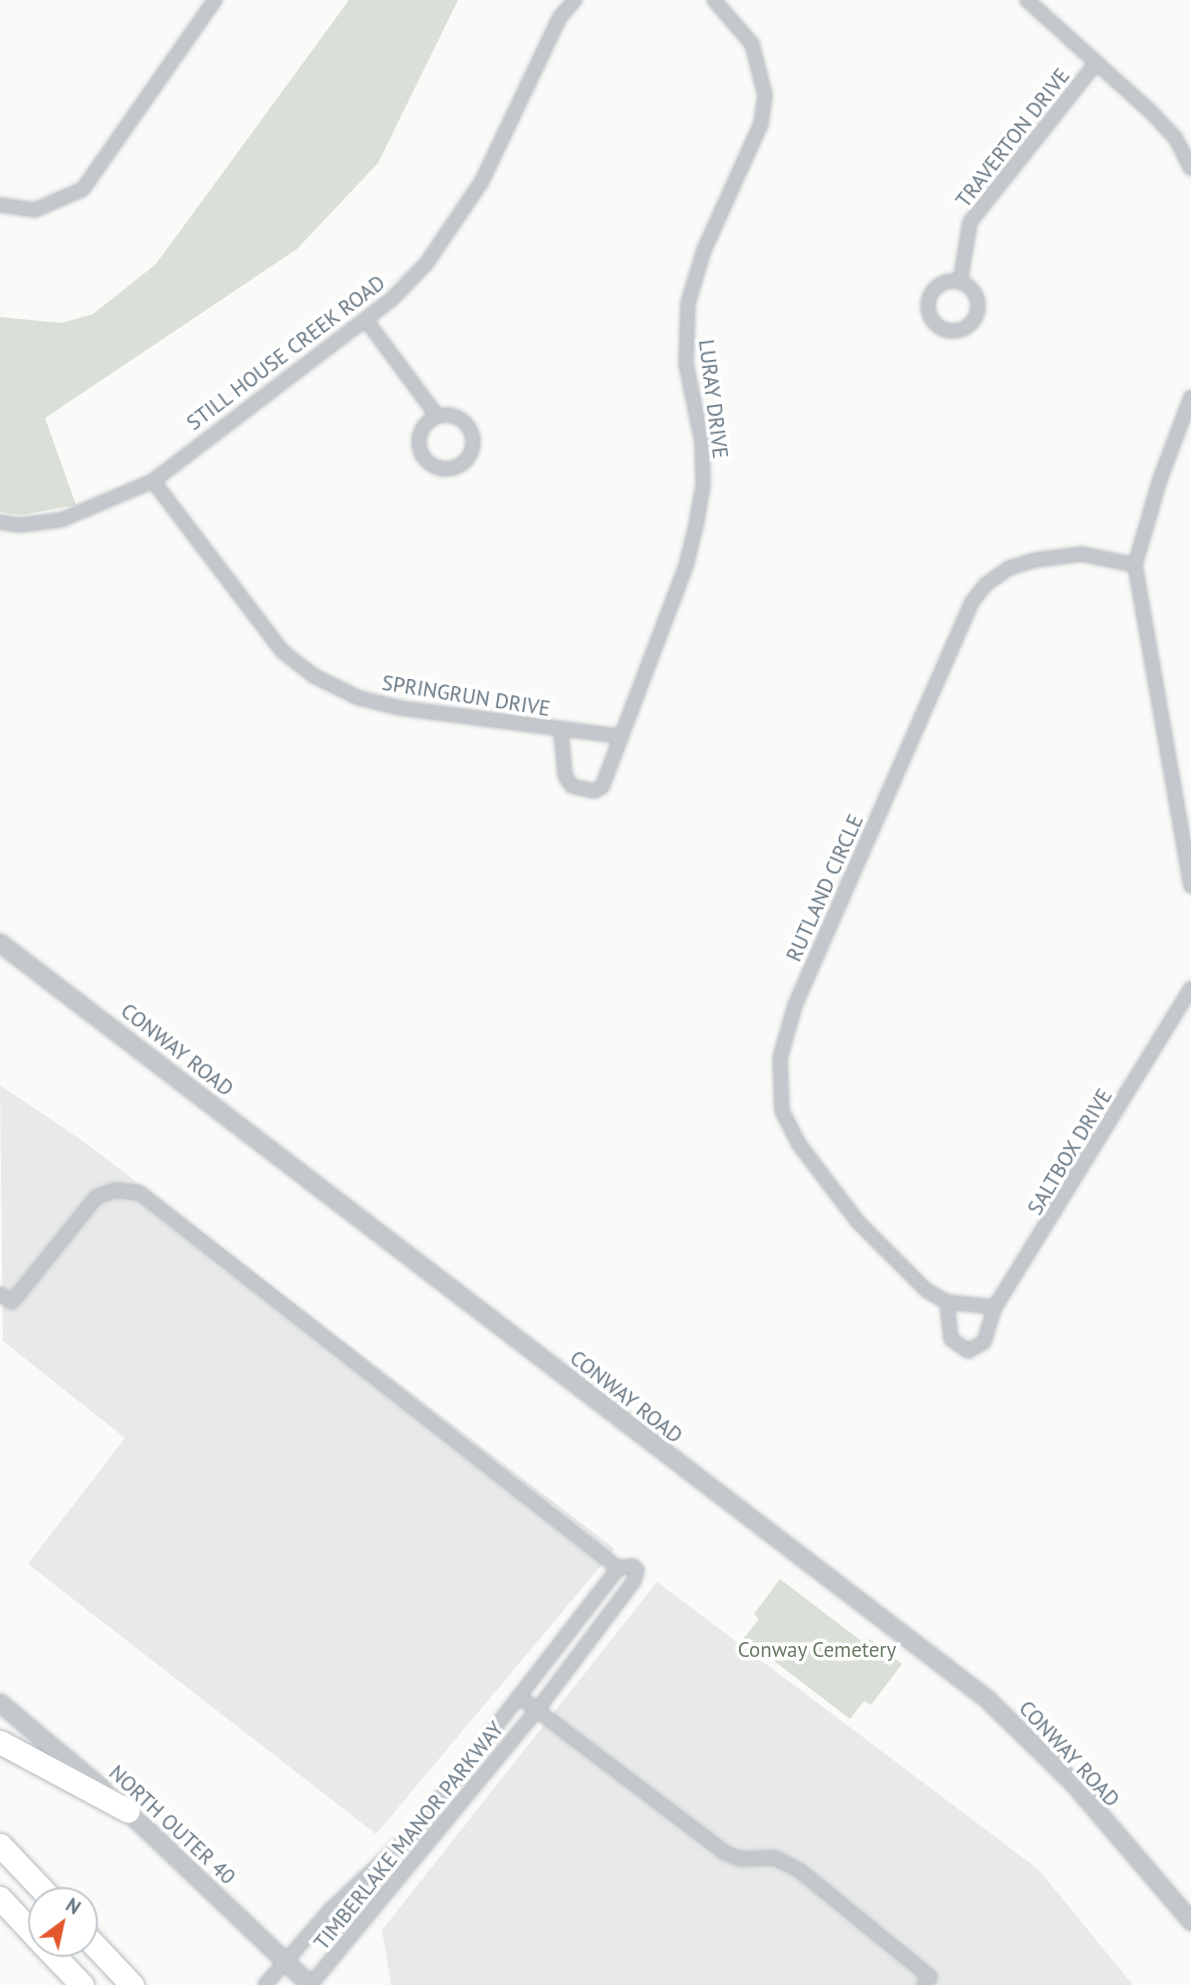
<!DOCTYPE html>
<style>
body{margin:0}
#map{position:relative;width:1191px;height:1985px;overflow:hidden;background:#fafaf8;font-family:"PT Sans",sans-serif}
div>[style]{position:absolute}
.built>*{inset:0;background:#e8e9e9}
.green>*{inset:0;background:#dadfd7}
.roads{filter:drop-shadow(0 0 2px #b4b9bd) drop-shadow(0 0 2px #b4b9bd)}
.minor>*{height:12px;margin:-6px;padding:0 6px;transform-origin:6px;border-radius:6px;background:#c3c8cc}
.minor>.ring{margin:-6px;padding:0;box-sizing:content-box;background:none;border:12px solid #c3c8cc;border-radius:50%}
.tertiary>*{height:16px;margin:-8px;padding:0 8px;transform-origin:8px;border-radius:8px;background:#c3c8cc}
.motorway>*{height:23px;margin:-11.5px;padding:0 11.5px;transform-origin:11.5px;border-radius:11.5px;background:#fff}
span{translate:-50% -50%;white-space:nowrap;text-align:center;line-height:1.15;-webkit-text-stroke:7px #fff;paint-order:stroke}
.street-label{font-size:21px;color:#657683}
.park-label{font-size:21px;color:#687a64}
.north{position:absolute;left:28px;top:1887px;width:70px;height:70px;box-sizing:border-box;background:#fff;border:2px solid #c1c8cd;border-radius:50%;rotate:33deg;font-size:19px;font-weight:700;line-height:28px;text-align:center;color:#657683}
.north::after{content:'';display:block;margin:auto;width:24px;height:32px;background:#e4572e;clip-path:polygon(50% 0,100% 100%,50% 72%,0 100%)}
</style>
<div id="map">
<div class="built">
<div style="clip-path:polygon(0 1085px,87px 1144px,615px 1549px,376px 1834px,28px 1564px,125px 1438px,3px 1341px)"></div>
<div style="clip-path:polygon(657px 1582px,1038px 1869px,1133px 1985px,391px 1985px,382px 1930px)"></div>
</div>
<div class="green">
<div style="clip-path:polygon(349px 0,458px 0,378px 163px,297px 249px,45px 418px,76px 505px,21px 515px,0 512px,0 317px,61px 323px,93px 314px,156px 264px)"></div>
<div style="clip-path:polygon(780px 1579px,864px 1643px,868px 1638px,902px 1664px,871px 1705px,864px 1701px,850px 1719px,744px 1638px,759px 1619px,754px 1614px)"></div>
</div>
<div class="roads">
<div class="minor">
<div style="left:1027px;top:0;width:169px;rotate:42.1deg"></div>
<div style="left:1152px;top:113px;width:35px;rotate:47deg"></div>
<div style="left:1176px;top:139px;width:33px;rotate:63deg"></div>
<div style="left:0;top:205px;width:35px;rotate:8deg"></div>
<div style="left:35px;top:210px;width:52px;rotate:-23.6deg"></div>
<div style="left:83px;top:189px;width:231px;rotate:-55.1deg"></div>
<div class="ring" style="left:928px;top:281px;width:38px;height:38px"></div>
<div style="left:960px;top:282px;width:61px;rotate:-80.5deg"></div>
<div style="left:970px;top:222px;width:204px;rotate:-51.6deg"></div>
<div style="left:366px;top:320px;width:119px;rotate:53.5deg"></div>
<div style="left:1191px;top:397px;width:88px;rotate:110.7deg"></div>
<div style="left:1160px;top:479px;width:90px;rotate:106.2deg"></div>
<div style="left:1135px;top:565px;width:326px;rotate:80.1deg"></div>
<div class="ring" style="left:419px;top:415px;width:42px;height:42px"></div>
<div style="left:153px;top:481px;width:213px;rotate:52.8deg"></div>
<div style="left:282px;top:651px;width:41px;rotate:38deg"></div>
<div style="left:314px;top:676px;width:50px;rotate:26.1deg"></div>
<div style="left:359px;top:698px;width:42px;rotate:13.7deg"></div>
<div style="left:400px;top:708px;width:220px;rotate:7.3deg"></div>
<div style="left:0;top:522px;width:20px;rotate:9deg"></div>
<div style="left:20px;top:525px;width:41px;rotate:-7deg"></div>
<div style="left:61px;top:520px;width:100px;rotate:-23deg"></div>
<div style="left:153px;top:481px;width:299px;rotate:-37.3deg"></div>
<div style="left:391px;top:300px;width:50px;rotate:-45.8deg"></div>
<div style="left:426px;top:264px;width:100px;rotate:-56deg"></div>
<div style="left:482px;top:181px;width:182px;rotate:-64.6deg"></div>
<div style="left:560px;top:17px;width:23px;rotate:-49deg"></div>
<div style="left:1135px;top:565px;width:54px;rotate:-168.3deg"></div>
<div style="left:1082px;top:554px;width:47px;rotate:172.7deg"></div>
<div style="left:1035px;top:560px;width:27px;rotate:163deg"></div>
<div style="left:1009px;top:568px;width:28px;rotate:145deg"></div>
<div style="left:986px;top:584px;width:23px;rotate:128deg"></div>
<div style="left:972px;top:602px;width:440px;rotate:113.7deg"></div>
<div style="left:795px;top:1005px;width:55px;rotate:105.8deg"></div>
<div style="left:780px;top:1058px;width:53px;rotate:87.8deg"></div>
<div style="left:782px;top:1111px;width:36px;rotate:63deg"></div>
<div style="left:798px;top:1143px;width:99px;rotate:52.8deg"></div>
<div style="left:858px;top:1222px;width:96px;rotate:45deg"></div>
<div style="left:926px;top:1290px;width:24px;rotate:30deg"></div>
<div style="left:947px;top:1302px;width:48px;rotate:5.9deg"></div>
<div style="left:995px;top:1307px;width:374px;rotate:-58.4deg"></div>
<div style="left:561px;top:731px;width:45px;rotate:84.9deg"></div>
<div style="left:565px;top:776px;width:12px;rotate:55deg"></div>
<div style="left:572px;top:786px;width:23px;rotate:13deg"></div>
<div style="left:594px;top:791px;width:9px;rotate:-27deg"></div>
<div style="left:602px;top:787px;width:236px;rotate:-69.2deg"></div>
<div style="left:686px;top:566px;width:42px;rotate:-76.3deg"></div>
<div style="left:696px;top:525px;width:40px;rotate:-80deg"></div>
<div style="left:703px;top:486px;width:44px;rotate:-91.3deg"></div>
<div style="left:702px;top:442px;width:80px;rotate:-101.6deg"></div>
<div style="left:686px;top:364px;width:61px;rotate:-88.1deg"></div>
<div style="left:688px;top:303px;width:55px;rotate:-73.2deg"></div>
<div style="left:704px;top:250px;width:138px;rotate:-65.7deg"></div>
<div style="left:761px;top:124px;width:29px;rotate:-82deg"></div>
<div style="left:765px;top:95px;width:53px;rotate:-104.3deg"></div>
<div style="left:752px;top:44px;width:58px;rotate:-130.8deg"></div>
<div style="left:0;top:1294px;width:14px;rotate:34deg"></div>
<div style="left:12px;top:1302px;width:134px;rotate:-51.3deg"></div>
<div style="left:96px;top:1197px;width:20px;rotate:-20deg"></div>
<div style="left:115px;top:1190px;width:25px;rotate:7deg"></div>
<div style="left:140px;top:1193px;width:608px;rotate:38.11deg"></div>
<div style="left:947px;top:1302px;width:37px;rotate:84deg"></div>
<div style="left:951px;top:1339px;width:21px;rotate:35deg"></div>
<div style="left:968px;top:1351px;width:18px;rotate:-29deg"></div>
<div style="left:984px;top:1342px;width:37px;rotate:-73deg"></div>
<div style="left:521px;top:1698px;width:256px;rotate:37.2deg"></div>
<div style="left:725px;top:1853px;width:17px;rotate:21deg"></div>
<div style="left:741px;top:1859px;width:34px;rotate:-2deg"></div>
<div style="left:775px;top:1858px;width:27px;rotate:27deg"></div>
<div style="left:799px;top:1870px;width:169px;rotate:39.2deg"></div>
<div style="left:930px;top:1977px;width:10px;rotate:127deg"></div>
<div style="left:265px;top:1985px;width:101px;rotate:-49deg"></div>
<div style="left:331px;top:1909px;width:115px;rotate:-42.9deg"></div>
<div style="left:415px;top:1831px;width:332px;rotate:-52.3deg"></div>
<div style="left:618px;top:1568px;width:15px;rotate:-8deg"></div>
<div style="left:633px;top:1566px;width:6px;rotate:45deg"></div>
<div style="left:637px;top:1570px;width:11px;rotate:105deg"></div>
<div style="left:634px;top:1581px;width:161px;rotate:126.9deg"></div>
<div style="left:537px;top:1710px;width:357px;rotate:129.5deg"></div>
</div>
<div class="tertiary">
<div style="left:0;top:943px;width:1243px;rotate:37.45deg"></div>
<div style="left:987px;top:1699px;width:120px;rotate:44.3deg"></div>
<div style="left:1073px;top:1783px;width:182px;rotate:49.5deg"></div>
<div style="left:0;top:1703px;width:134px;rotate:39.9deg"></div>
<div style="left:122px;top:1806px;width:260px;rotate:43.6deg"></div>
</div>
<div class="motorway">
<div style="left:0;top:1742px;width:145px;rotate:28.3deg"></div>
<div style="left:0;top:1845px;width:77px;rotate:46.6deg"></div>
<div style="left:0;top:1898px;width:62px;rotate:47deg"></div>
<div style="left:84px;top:1934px;width:70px;rotate:46.7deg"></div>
<div style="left:42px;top:1943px;width:58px;rotate:46.4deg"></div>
</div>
</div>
<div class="street-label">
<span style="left:1013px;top:138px;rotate:-52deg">TRAVERTON DRIVE</span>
<span style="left:286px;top:353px;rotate:-37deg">STILL HOUSE CREEK ROAD</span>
<span style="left:713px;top:399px;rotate:83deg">LURAY DRIVE</span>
<span style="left:466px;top:696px;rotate:9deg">SPRINGRUN DRIVE</span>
<span style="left:825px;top:888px;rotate:-66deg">RUTLAND CIRCLE</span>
<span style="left:177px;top:1050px;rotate:38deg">CONWAY ROAD</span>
<span style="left:1070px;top:1152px;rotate:-59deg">SALTBOX DRIVE</span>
<span style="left:626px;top:1397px;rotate:38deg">CONWAY ROAD</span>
<span style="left:1069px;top:1754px;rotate:47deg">CONWAY ROAD</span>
<span style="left:172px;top:1825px;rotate:43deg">NORTH OUTER 40</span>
<span style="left:409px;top:1836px;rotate:-51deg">TIMBERLAKE MANOR PARKWAY</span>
</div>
<div class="park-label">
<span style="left:817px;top:1650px">Conway Cemetery</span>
</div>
<div class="north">N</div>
</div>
